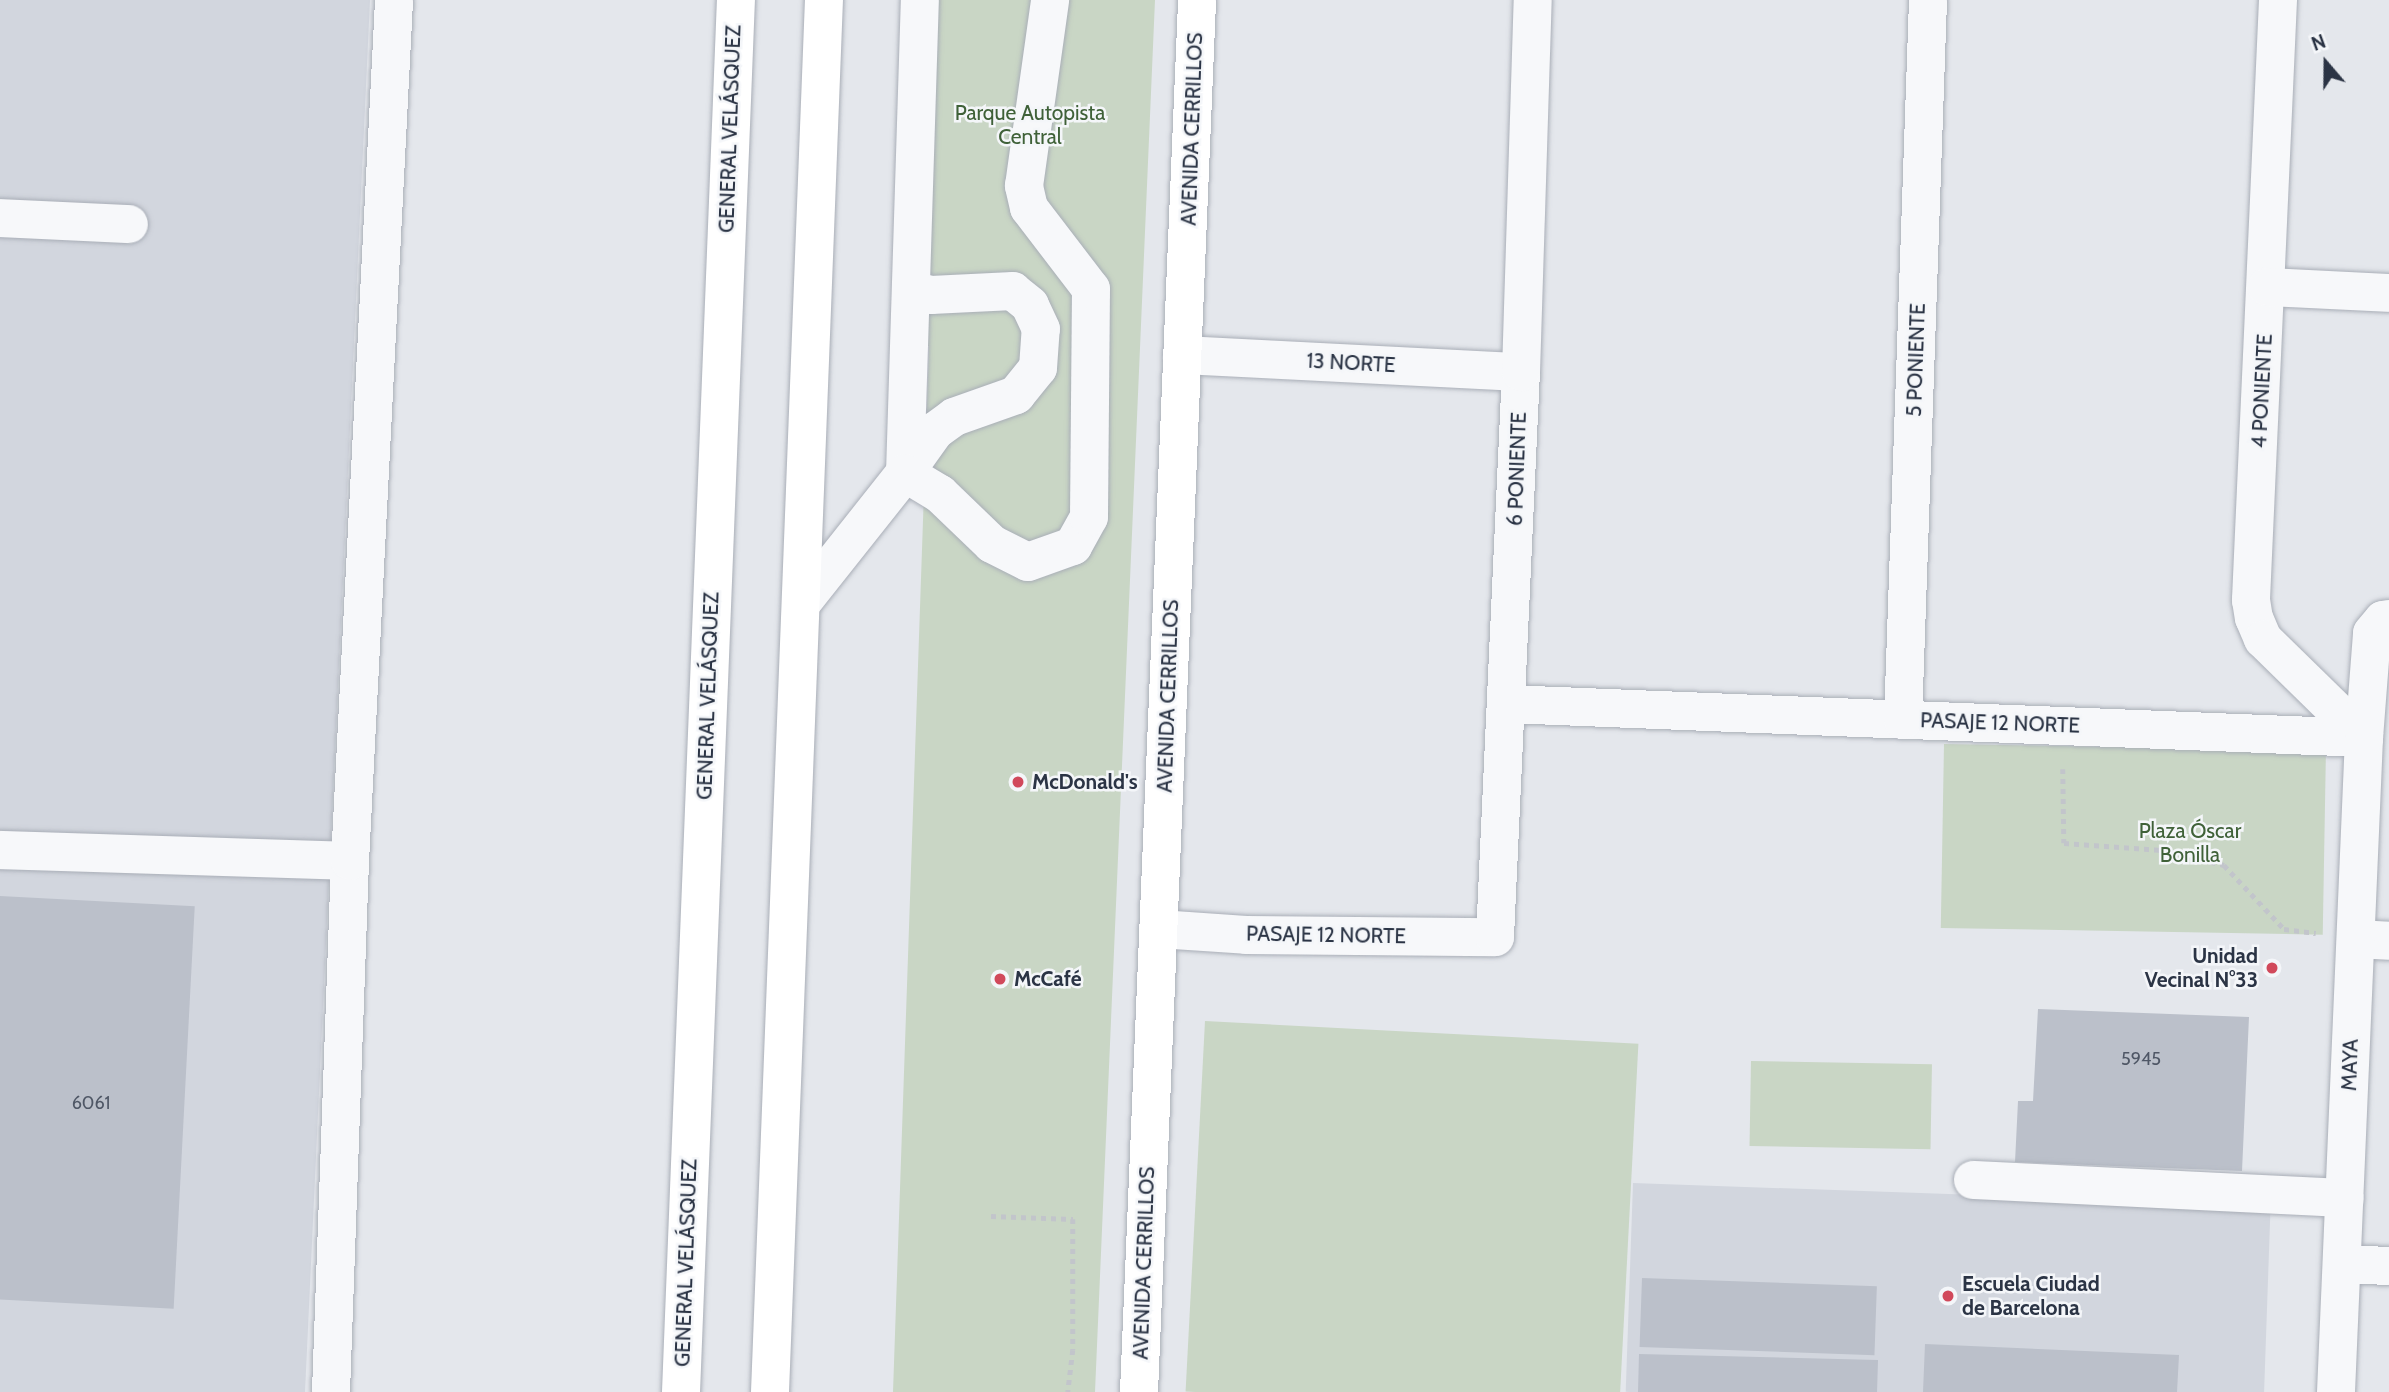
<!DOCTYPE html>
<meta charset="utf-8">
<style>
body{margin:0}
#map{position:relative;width:2389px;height:1392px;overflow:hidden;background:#e4e7ec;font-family:Cabin,sans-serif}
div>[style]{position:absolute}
.built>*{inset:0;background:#d2d6de;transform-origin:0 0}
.green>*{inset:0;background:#c9d6c5;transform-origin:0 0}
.building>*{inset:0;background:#bbc0ca;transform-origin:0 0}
.path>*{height:4.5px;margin-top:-2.25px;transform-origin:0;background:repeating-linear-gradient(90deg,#c2c5cb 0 5px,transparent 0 10px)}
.roads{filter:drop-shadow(0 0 2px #a9aeb7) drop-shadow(0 0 2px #a9aeb7)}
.minor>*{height:38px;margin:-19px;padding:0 19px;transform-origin:19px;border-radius:19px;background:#f7f8fa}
.major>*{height:38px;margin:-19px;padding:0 19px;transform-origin:19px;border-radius:19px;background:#fff}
.highway>*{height:38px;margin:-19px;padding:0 19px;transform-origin:19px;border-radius:19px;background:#fff}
.dots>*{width:19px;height:19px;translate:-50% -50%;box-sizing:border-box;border:4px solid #f4f6f9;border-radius:50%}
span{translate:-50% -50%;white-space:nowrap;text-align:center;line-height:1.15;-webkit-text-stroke:5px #f4f6f9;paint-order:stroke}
.number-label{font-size:18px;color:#4f5766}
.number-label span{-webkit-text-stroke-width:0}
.park-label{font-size:21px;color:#3f6138}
.street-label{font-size:21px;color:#2b3445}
.poi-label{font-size:21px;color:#2b3445;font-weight:700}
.left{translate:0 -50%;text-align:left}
.right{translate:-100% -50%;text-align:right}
.north{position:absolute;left:2291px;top:28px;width:70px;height:70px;-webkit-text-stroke:5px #f4f6f9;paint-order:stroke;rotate:340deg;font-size:19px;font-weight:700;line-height:28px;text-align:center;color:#2b3445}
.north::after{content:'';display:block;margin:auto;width:24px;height:32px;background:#2b3445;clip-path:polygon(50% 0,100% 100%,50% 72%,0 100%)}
</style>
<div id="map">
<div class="built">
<div style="clip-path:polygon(0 0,370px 0,305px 1392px,0 1392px)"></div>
<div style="left:1633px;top:1183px;width:638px;height:209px;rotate:2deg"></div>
</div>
<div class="green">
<div style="clip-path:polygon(913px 0,1155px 0,1095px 1392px,893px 1392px,929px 346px,903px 347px)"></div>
<div style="left:1944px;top:744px;width:382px;height:184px;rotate:1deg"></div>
<div style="left:1205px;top:1021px;width:434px;height:371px;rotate:3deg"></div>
<div style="left:1751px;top:1061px;width:181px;height:85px;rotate:1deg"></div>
</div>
<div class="building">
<div style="left:0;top:896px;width:195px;height:403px;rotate:3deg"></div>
<div style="clip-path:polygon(2038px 1009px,2249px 1017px,2242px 1171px,2015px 1162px,2018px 1101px,2033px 1101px)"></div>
<div style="left:1642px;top:1278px;width:235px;height:69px;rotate:2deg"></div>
<div style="clip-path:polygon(1925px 1344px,2179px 1355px,2177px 1392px,1923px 1392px)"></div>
<div style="clip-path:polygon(1639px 1354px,1878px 1360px,1877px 1392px,1638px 1392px)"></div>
</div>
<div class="path">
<div style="left:2063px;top:769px;width:74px;rotate:89.2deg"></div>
<div style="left:2064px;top:843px;width:98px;rotate:4.1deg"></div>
<div style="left:2162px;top:850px;width:64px;rotate:13.6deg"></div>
<div style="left:2224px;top:865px;width:88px;rotate:46.8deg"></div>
<div style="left:2284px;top:929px;width:32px;rotate:7deg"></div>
<div style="left:991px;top:1216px;width:82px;rotate:2.1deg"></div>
<div style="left:1073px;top:1219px;width:131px;rotate:90deg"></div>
<div style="left:1073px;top:1350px;width:42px;rotate:96.8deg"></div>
</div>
<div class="roads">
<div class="minor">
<div style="left:2278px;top:0;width:601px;rotate:92.58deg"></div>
<div style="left:2251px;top:600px;width:18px;rotate:81deg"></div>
<div style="left:2254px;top:618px;width:23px;rotate:67deg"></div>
<div style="left:2263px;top:639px;width:141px;rotate:44.4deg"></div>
<div style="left:0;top:218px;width:129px;rotate:2.7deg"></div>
<div style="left:2267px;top:287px;width:122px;rotate:2.8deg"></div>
<div style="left:1182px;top:355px;width:339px;rotate:2.9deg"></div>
<div style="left:905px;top:473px;width:473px;rotate:-88.2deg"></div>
<div style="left:905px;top:473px;width:52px;rotate:-54.5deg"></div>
<div style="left:935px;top:431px;width:24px;rotate:-36deg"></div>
<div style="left:954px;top:417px;width:66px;rotate:-19.5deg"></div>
<div style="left:1016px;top:395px;width:35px;rotate:-51deg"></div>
<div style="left:1038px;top:368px;width:39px;rotate:-86deg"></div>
<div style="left:1041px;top:329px;width:26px;rotate:-115deg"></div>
<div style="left:1030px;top:305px;width:22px;rotate:-141deg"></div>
<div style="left:1013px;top:291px;width:82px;rotate:177.2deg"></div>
<div style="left:931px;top:295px;width:20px;rotate:-165deg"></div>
<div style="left:801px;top:604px;width:167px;rotate:-51.6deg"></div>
<div style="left:905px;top:473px;width:41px;rotate:31deg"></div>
<div style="left:940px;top:494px;width:72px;rotate:43.9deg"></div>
<div style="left:992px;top:544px;width:40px;rotate:26.6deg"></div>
<div style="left:1028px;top:562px;width:48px;rotate:-19.6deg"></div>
<div style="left:1073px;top:546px;width:33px;rotate:-61deg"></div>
<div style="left:1089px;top:517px;width:228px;rotate:-89.5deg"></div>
<div style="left:1091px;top:289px;width:102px;rotate:-127.4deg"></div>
<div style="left:1029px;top:208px;width:23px;rotate:-103deg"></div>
<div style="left:1024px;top:186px;width:188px;rotate:-82deg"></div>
<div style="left:1507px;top:704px;width:858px;rotate:2.27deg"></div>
<div style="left:1903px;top:720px;width:720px;rotate:-88.01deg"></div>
<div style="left:0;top:850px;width:350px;rotate:1.8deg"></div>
<div style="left:1159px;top:929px;width:87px;rotate:3.9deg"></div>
<div style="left:1246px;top:935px;width:249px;rotate:0.5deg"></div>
<div style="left:1495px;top:937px;width:566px;rotate:-87.37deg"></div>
<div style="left:1521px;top:372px;width:372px;rotate:-88.2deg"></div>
<div style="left:2356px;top:939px;width:33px;rotate:3deg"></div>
<div style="left:1973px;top:1180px;width:372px;rotate:2.8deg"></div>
<div style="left:2342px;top:1264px;width:47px;rotate:2.4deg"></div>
<div style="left:331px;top:1392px;width:531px;rotate:-87.95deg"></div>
<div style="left:350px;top:861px;width:862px;rotate:-87.07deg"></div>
<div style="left:2336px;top:1392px;width:655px;rotate:-87.55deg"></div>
<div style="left:2364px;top:738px;width:105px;rotate:-85.6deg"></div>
<div style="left:2372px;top:633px;width:17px;rotate:-50deg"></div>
<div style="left:2383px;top:620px;width:6px;rotate:-9deg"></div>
</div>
<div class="major">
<div style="left:1139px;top:1392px;width:1393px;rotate:-87.61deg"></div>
</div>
<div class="highway">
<div style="left:681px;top:1392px;width:1393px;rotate:-87.74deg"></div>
<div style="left:770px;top:1392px;width:1393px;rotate:-87.78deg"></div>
</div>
</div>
<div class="dots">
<div style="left:1018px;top:782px;background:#d1495b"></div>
<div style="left:2272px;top:968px;background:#d1495b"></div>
<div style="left:1000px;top:979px;background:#d1495b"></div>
<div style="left:1948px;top:1296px;background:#d1495b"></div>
</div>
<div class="number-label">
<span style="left:2141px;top:1059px">5945</span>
<span style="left:91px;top:1103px">6061</span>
</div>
<div class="park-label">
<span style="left:1030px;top:125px">Parque Autopista<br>Central</span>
<span style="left:2190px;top:843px">Plaza Óscar<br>Bonilla</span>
</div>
<div class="street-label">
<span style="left:730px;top:129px;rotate:-88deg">GENERAL VELÁSQUEZ</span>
<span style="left:1192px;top:129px;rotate:-88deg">AVENIDA CERRILLOS</span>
<span style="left:1916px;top:360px;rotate:-88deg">5 PONIENTE</span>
<span style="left:1351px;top:363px;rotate:3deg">13 NORTE</span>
<span style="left:2262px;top:391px;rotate:-87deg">4 PONIENTE</span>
<span style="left:1517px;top:469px;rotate:-88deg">6 PONIENTE</span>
<span style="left:708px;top:696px;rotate:-88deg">GENERAL VELÁSQUEZ</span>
<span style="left:1168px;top:696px;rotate:-88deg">AVENIDA CERRILLOS</span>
<span style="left:2000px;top:723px;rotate:2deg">PASAJE 12 NORTE</span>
<span style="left:1326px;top:935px;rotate:1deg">PASAJE 12 NORTE</span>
<span style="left:2350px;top:1065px;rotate:-88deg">MAYA</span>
<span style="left:686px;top:1263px;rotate:-88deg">GENERAL VELÁSQUEZ</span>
<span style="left:1144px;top:1263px;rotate:-88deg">AVENIDA CERRILLOS</span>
</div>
<div class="poi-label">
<span class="left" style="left:1032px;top:782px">McDonald's</span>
<span class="right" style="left:2258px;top:968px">Unidad<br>Vecinal N°33</span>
<span class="left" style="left:1014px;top:979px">McCafé</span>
<span class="left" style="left:1962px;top:1296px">Escuela Ciudad<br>de Barcelona</span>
</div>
<div class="north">N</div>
</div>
